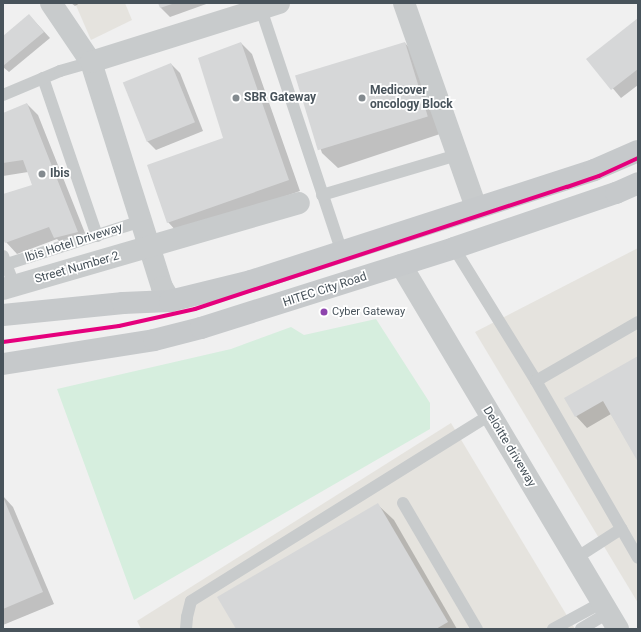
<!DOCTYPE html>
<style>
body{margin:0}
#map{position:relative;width:641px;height:632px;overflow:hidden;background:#f0f0f0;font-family:Roboto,sans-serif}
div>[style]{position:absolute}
.commercial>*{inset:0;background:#e5e3de}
.green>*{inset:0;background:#d6eede}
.shadow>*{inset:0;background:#0003}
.building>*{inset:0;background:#d6d7d8;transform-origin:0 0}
.service>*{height:12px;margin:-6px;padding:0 6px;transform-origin:6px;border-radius:6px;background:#c8cbcc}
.minor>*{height:22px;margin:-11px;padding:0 11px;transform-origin:11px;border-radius:11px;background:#c8cbcc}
.tertiary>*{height:22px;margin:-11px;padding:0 11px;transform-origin:11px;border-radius:11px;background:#c8cbcc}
.primary>*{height:22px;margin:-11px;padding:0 11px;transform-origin:11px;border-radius:11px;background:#c6c9cb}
.metro-1>*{height:4px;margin:-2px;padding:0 2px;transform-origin:2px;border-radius:2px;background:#e5007d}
.dots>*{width:11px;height:11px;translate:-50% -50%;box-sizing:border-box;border:2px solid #fff;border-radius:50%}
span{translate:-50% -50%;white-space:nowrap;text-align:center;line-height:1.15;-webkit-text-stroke:3.5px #fff;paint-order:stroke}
.bus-label{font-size:11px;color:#48535b}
.left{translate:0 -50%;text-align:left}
.poi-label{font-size:12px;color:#48535b;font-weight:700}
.street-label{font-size:12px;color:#48535b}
.frame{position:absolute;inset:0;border:4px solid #48535b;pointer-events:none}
</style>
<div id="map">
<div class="commercial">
<div style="clip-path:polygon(75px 3px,125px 3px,132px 20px,91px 40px)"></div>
<div style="clip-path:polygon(638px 248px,638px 603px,475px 332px)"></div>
<div style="clip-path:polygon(451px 423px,575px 629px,141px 629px,137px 621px)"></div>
</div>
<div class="green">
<div style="clip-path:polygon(376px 319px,430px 403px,430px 429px,134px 600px,57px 389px,231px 349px,291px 327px,304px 335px)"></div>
</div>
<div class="shadow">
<div style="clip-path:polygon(71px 3px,80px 3px,75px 6px)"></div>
<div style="clip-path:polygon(160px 3px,209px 3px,170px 17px,161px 8px)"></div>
<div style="clip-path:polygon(29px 15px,50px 38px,9px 72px,3px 67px,3px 37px)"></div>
<div style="clip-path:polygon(638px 19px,638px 85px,621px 98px,588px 59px)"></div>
<div style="clip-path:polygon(241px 43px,252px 54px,300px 191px,179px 234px,168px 222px,225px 139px)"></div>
<div style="clip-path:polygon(405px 43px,420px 59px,443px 133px,338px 168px,322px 153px,297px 80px)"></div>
<div style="clip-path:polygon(171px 64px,180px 73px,203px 131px,156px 150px,147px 141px)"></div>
<div style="clip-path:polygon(27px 104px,38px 115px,89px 243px,67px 249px,57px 239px,17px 254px,6px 242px,3px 236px,3px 195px,33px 186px,28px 172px,3px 176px,3px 114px)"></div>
<div style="clip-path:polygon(638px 357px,638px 460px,611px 414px,587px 428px,576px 416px)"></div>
<div style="clip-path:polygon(3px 496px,13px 507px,54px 604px,3px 625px)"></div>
<div style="clip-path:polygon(378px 505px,394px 520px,457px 629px,237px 629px)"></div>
</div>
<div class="building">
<div style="clip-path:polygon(158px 3px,175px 3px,160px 8px)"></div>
<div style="clip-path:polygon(29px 14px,44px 32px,3px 66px,3px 36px)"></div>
<div style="clip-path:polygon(638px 18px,638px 69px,611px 90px,586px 59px)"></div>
<div style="clip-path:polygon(241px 42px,289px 180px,167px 223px,147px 165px,223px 138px,198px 58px)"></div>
<div style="left:405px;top:42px;width:78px;height:115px;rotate:73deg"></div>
<div style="left:171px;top:63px;width:64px;height:52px;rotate:68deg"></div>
<div style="clip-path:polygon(27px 103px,78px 232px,54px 238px,49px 227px,5px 243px,3px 239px,3px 194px,32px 185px,23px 160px,3px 163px,3px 113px)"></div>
<div style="clip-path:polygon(638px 356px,638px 462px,603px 401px,575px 417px,564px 398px)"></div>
<div style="clip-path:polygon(3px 497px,43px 592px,3px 609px)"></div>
<div style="clip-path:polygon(378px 503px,448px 622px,436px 629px,236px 629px,217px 597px)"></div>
</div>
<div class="service">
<div style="left:261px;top:9px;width:256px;rotate:71.6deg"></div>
<div style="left:43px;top:78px;width:167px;rotate:71.1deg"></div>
<div style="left:3px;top:95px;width:62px;rotate:-22.8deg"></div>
<div style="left:60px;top:71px;width:32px;rotate:-16deg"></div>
<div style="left:322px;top:195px;width:141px;rotate:-16.5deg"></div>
<div style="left:454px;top:248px;width:156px;rotate:58.3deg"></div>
<div style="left:536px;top:381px;width:204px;rotate:60deg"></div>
<div style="left:3px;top:256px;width:33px;rotate:69deg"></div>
<div style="left:7px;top:264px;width:142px;rotate:-17.7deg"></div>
<div style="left:536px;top:381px;width:118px;rotate:-30deg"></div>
<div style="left:403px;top:503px;width:146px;rotate:59.6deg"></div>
<div style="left:576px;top:558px;width:54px;rotate:-32.8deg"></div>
<div style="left:186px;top:629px;width:12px;rotate:-85deg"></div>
<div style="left:187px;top:617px;width:16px;rotate:-76deg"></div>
<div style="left:191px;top:601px;width:352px;rotate:-31.9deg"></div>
<div style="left:553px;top:629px;width:57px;rotate:-28.4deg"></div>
<div style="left:581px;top:629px;width:33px;rotate:-31deg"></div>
</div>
<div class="minor">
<div style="left:51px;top:3px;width:71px;rotate:55.9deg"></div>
<div style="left:91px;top:62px;width:236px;rotate:72.5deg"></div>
<div style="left:162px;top:287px;width:16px;rotate:60deg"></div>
<div style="left:404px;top:3px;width:217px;rotate:70.6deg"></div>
<div style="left:91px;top:62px;width:197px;rotate:-17.4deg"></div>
<div style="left:3px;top:289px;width:308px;rotate:-16.2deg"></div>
</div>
<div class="tertiary">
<div style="left:401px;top:265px;width:424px;rotate:59.2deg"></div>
</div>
<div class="primary">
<div style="left:3px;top:315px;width:121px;rotate:-5.7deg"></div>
<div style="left:123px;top:303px;width:47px;rotate:-2.4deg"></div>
<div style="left:170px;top:301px;width:83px;rotate:-13.9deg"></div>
<div style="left:251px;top:281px;width:361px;rotate:-17.9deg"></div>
<div style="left:594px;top:170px;width:48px;rotate:-23.4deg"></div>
<div style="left:3px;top:364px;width:153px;rotate:-9deg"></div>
<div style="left:154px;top:340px;width:49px;rotate:-14.3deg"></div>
<div style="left:201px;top:328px;width:265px;rotate:-17.5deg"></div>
<div style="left:454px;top:248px;width:171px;rotate:-18.8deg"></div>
<div style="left:616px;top:193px;width:24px;rotate:-24deg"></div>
</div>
<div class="metro-1">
<div style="left:3px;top:342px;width:117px;rotate:-7.9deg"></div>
<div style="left:119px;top:326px;width:78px;rotate:-12.6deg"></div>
<div style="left:195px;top:309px;width:391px;rotate:-18.2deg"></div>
<div style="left:567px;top:187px;width:34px;rotate:-19deg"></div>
<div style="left:599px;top:176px;width:43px;rotate:-24.8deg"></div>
</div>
<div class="dots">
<div style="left:236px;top:98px;background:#838a8f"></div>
<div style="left:362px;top:98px;background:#838a8f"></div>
<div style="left:42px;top:174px;background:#838a8f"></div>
<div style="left:324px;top:312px;background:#8e44ad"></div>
</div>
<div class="bus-label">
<span class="left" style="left:332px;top:312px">Cyber Gateway</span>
</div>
<div class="poi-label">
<span class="left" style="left:370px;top:98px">Medicover<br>oncology Block</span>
<span class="left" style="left:244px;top:98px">SBR Gateway</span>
<span class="left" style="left:50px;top:174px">Ibis</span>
</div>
<div class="street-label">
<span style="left:74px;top:243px;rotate:-18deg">lbis Hotel Driveway</span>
<span style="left:77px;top:268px;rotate:-16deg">Street Number 2</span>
<span style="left:325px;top:290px;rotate:-18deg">HITEC City Road</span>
<span style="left:509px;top:447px;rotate:59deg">Deloitte driveway</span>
</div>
<div class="frame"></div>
</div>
